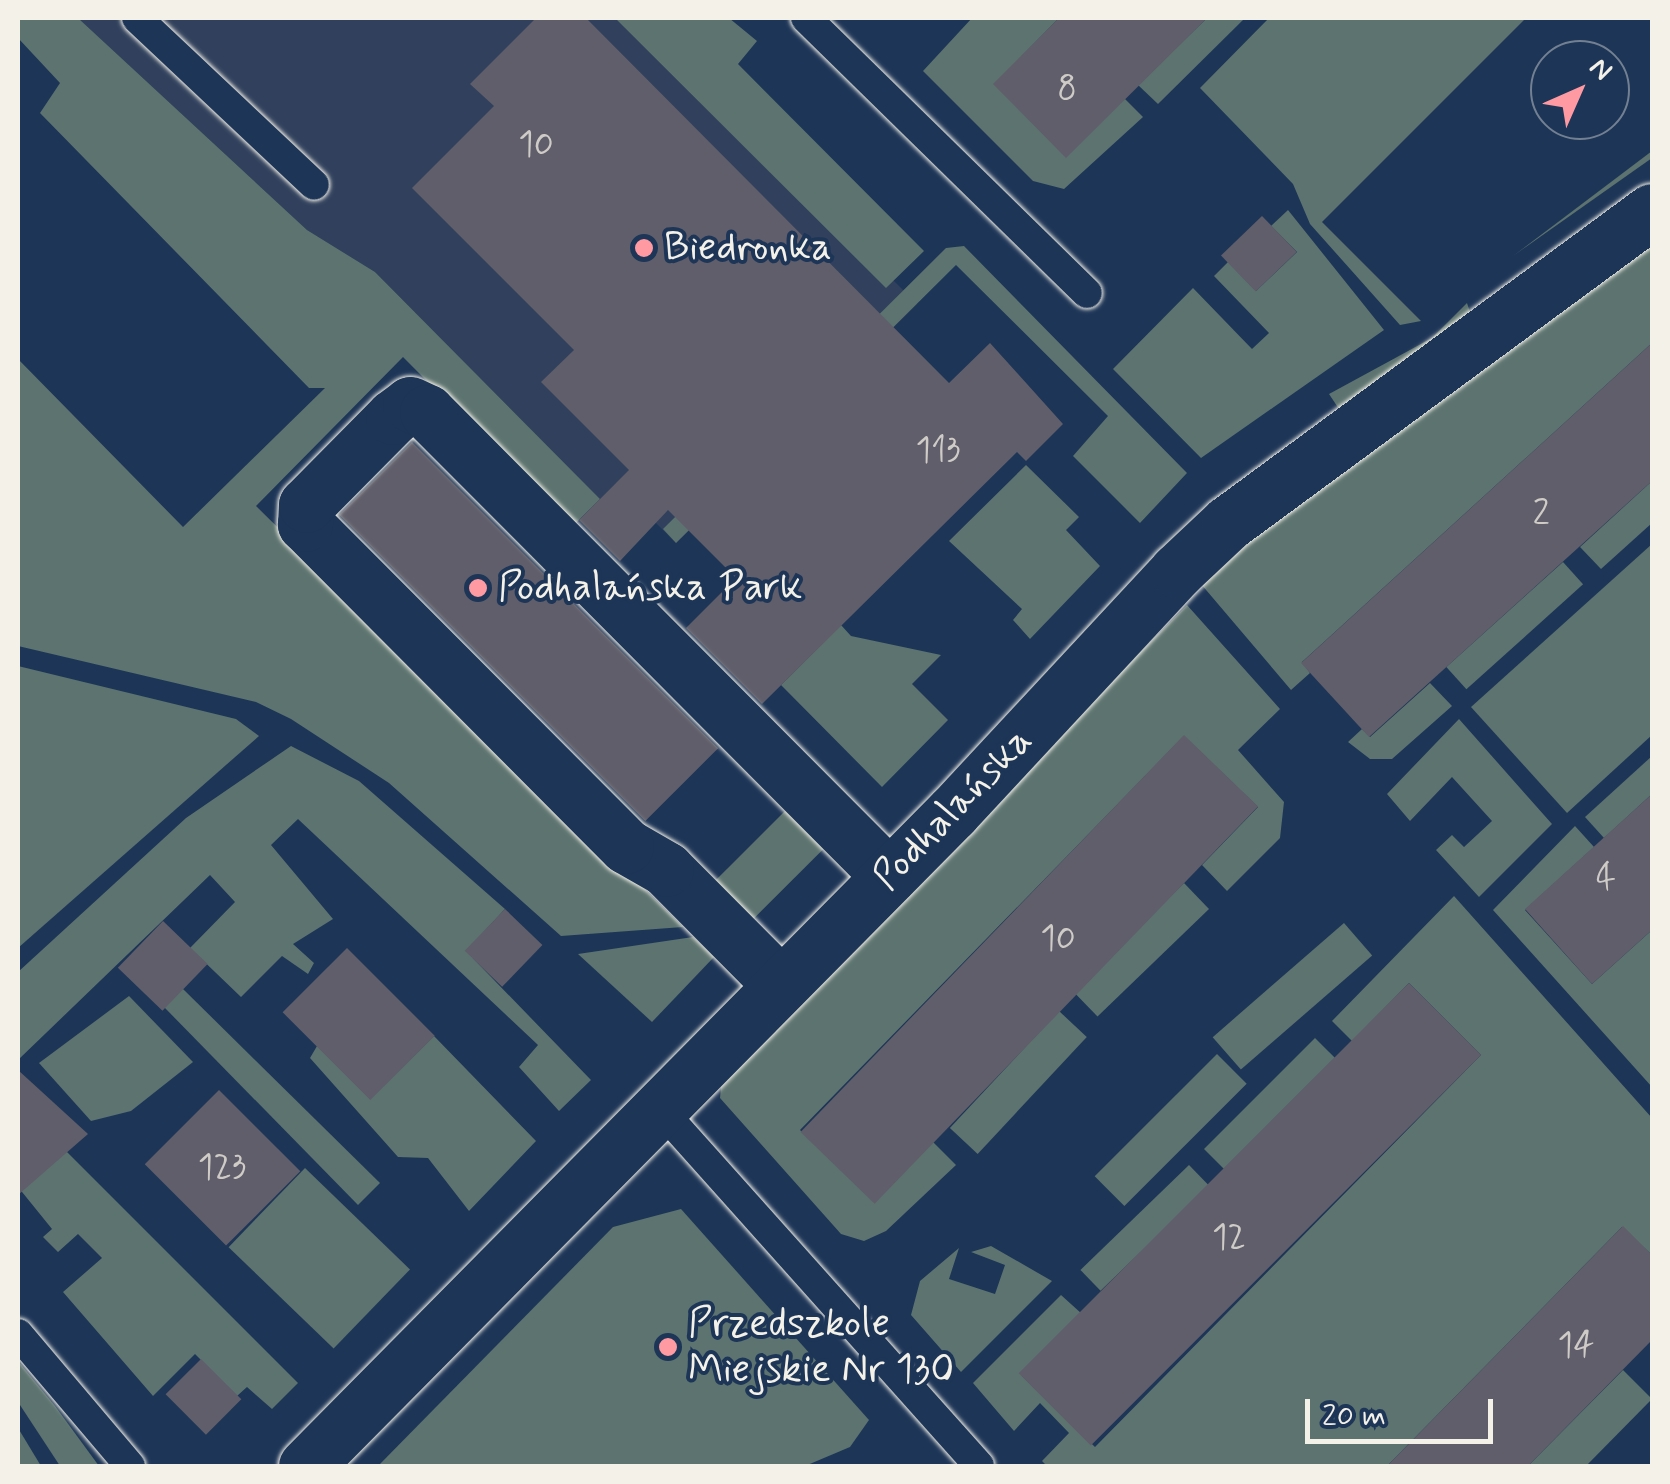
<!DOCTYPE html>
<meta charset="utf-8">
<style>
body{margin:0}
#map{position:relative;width:1670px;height:1484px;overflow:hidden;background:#1d3557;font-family:Mynerve,sans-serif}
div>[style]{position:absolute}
.built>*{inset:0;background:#31415d}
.green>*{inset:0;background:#5c736f;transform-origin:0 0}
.building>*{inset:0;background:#605e6a;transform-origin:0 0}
.roads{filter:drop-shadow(0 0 2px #f4f1e8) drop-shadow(0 0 2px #f4f1e8)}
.service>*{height:30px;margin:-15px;padding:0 15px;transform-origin:15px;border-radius:15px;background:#1d3557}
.minor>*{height:55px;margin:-27.5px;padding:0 27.5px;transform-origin:27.5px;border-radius:27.5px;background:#1d3557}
.dots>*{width:28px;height:28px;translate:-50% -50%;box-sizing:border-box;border:5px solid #1d3557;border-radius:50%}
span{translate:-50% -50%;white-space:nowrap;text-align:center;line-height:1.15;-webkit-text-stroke:8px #1d3557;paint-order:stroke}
.number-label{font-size:35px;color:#cfccc8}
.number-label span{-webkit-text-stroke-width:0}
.poi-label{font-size:40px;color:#f4f1e8}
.left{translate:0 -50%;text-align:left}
.street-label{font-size:40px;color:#f4f1e8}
.frame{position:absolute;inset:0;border:20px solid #f4f1e8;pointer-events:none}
.north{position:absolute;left:1530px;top:40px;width:100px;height:100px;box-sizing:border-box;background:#1d3557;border:2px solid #738091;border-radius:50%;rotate:45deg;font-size:28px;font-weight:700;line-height:40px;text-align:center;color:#f4f1e8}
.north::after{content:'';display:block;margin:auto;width:35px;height:45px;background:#ff9aa2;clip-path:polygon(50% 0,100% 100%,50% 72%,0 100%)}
.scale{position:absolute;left:1305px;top:1399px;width:188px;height:45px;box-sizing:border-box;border:5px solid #f4f1e8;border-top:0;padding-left:12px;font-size:30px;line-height:35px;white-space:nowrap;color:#f4f1e8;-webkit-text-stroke:8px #1d3557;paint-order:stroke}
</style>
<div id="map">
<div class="built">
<div style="clip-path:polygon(78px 18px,631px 18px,917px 304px,676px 543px,616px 483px,600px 499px,375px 272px,307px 230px)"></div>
</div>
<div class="green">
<div style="clip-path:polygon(18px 18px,78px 18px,307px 230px,375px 272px,600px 499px,572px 527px,403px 357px,256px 506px,683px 927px,561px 936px,389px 783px,291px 719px,256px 702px,18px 646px,18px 359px,183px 527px,325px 388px,309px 388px,40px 113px,60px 83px,18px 38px)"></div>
<div style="clip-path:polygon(615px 18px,729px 18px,757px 41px,738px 64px,924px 251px,886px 288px)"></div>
<div style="clip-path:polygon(972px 18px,1059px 18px,994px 84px,1125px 99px,1143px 117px,1064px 189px,1033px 181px,923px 71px)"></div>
<div style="clip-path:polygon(1207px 18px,1245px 18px,1158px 104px,1138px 85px)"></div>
<div style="clip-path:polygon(1269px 18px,1526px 18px,1322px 222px,1421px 321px,1400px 325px,1310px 224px,1293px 184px,1200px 88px)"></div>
<div style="clip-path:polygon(1652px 151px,1652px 158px,1513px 256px)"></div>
<div style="clip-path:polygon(1288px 210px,1384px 330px,1201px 458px,1113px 369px,1193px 288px,1252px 349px,1269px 333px,1214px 276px,1228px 262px,1256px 291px,1297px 252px,1271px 226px)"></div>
<div style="clip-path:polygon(1652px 234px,1652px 343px,1302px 662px,1310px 673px,1291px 690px,1201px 584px,1251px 532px)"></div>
<div style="clip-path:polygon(964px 246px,1187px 473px,1140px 523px,1073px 456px,1108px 416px,956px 265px,676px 543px,663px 529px,946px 248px)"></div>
<div style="clip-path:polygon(1467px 303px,1472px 318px,1343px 415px,1329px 394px,1432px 338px)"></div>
<div style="clip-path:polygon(1026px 465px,1079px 517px,1066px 530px,1100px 566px,1030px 639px,1013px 620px,1022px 609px,949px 541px)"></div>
<div style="clip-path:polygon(1652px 481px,1652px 523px,1601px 569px,1580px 547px)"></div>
<div style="clip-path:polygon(1652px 544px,1652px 735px,1567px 813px,1471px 707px)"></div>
<div style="left:1563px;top:562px;width:30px;height:157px;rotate:48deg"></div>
<div style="clip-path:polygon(1187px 605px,1280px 709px,1238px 750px,1284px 802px,1280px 838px,1227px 891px,1202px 865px,1258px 807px,1184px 736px,800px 1130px,874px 1201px,932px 1141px,956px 1165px,886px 1231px,864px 1241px,841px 1234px,720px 1098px,722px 1077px)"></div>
<div style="clip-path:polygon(841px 625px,851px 636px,941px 655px,912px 684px,948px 720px,882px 787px,781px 685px)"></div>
<div style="clip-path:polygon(18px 666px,236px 719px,259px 736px,18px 948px)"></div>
<div style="clip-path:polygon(1430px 683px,1452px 706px,1392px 759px,1370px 759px,1348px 742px,1362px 729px,1370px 737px)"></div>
<div style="clip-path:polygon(1459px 719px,1552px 824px,1479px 897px,1436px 850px,1452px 835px,1464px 847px,1492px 821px,1452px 777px,1410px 821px,1387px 794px)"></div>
<div style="clip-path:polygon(291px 746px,359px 781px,505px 909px,466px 951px,591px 1080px,559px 1111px,519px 1067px,538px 1045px,298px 819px,271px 845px,333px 919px,293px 944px,314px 963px,308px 974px,282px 956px,241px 997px,190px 948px,235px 902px,210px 875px,18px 1060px,18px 972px,186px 818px)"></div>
<div style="clip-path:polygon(1652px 756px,1652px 794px,1604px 838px,1585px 817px)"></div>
<div style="left:787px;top:809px;width:54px;height:110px;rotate:45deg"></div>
<div style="clip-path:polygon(1575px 826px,1594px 847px,1525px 910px,1592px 984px,1652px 930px,1652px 1087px,1493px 910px)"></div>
<div style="left:1184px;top:883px;width:36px;height:155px;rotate:46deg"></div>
<div style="clip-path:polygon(1454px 896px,1652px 1118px,1652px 1255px,1622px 1227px,1387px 1466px,1047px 1466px,1042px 1461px,1069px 1433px,1040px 1403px,1014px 1431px,973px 1383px,1061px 1295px,1082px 1314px,1022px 1376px,1095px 1447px,1481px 1055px,1409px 983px,1352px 1041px,1332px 1021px)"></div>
<div style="left:1344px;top:923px;width:43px;height:174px;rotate:49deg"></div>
<div style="clip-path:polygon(693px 937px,714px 957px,652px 1022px,578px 954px)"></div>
<div style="clip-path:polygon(182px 988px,380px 1183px,358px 1205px,164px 1007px)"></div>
<div style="clip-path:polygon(129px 996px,193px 1062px,131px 1111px,91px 1121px,39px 1063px)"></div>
<div style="left:1059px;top:1011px;width:38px;height:160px;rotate:43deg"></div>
<div style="clip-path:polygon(434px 1036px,536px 1141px,469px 1211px,428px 1158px,398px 1157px,310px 1058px,317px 1046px,370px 1099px)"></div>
<div style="left:1315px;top:1038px;width:28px;height:157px;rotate:45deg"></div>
<div style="left:1217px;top:1054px;width:42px;height:173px;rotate:45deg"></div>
<div style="clip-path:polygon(18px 1103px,298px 1383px,272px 1409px,247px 1387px,237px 1396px,195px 1354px,153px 1396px,63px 1292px,102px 1258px,78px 1234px,58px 1252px,43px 1237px,52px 1229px,18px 1187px)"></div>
<div style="left:1189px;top:1165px;width:29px;height:151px;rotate:46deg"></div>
<div style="left:305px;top:1168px;width:146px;height:110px;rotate:44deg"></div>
<div style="clip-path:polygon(681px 1209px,869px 1420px,850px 1447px,805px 1466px,378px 1466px,613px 1227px)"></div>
<div style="clip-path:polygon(991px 1246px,1052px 1281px,961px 1372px,911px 1315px,920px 1281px,959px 1248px,949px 1279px,995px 1294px,1005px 1265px,971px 1252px)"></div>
<div style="clip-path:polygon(18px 1361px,55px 1406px,99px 1466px,60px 1466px,18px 1402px)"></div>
<div style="clip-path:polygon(1623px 1370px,1652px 1399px,1586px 1466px,1528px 1466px)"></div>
<div style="clip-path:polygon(18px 1428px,41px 1466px,18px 1466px)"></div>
</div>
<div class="building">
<div style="clip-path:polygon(536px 18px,586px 18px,949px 383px,990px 343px,1063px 424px,1026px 461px,1017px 452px,762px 704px,686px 628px,736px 578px,668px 510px,620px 561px,579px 520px,629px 470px,541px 382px,574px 350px,412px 188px,494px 106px,470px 84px)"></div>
<div style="clip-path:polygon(1059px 18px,1207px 18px,1066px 158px,993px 84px)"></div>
<div style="left:1262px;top:216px;width:50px;height:57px;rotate:46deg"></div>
<div style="clip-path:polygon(1652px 343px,1652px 481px,1369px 737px,1301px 663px)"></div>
<div style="left:412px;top:442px;width:433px;height:103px;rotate:45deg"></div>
<div style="left:1184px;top:735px;width:103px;height:552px;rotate:44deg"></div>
<div style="clip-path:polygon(1652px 794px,1652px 930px,1592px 984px,1525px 909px)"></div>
<div style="left:505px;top:909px;width:52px;height:58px;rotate:44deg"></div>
<div style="left:163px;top:921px;width:62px;height:65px;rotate:44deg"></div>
<div style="left:347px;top:948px;width:124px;height:91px;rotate:45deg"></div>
<div style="left:1409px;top:983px;width:102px;height:552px;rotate:45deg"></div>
<div style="clip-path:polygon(18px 1070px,88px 1134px,18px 1195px)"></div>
<div style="left:219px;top:1090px;width:115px;height:105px;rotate:45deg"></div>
<div style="clip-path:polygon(1623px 1226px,1652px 1255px,1652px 1340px,1528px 1466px,1387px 1466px)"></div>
<div style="left:201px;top:1359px;width:57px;height:50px;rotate:45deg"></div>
</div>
<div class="roads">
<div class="service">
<div style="left:137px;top:18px;width:243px;rotate:43.3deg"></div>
<div style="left:806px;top:18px;width:393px;rotate:44.4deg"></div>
<div style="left:661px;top:1110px;width:477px;rotate:48.2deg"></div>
<div style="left:18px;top:1334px;width:173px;rotate:49.7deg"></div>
</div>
<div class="minor">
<div style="left:781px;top:985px;width:163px;rotate:-134.8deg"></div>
<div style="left:666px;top:869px;width:46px;rotate:-150.1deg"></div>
<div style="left:626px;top:846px;width:455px;rotate:-134.9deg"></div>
<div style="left:305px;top:524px;width:19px;rotate:-87deg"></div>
<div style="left:306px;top:505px;width:124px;rotate:-45.3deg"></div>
<div style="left:393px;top:417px;width:21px;rotate:-37deg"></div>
<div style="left:410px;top:404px;width:19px;rotate:25deg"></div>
<div style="left:427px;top:412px;width:655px;rotate:45.12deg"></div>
<div style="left:306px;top:1466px;width:920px;rotate:-45.31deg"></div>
<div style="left:953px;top:812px;width:329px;rotate:-47.1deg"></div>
<div style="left:1177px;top:571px;width:70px;rotate:-43.3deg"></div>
<div style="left:1228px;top:523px;width:526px;rotate:-36.35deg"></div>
</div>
</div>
<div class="dots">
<div style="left:644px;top:248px;background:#ff9aa2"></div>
<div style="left:478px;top:588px;background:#ff9aa2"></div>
<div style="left:668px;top:1347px;background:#ff9aa2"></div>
</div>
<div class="number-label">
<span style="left:1067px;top:89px">8</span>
<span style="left:536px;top:145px">10</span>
<span style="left:938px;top:451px">113</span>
<span style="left:1541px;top:514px">2</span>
<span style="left:1606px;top:878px">4</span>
<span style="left:1058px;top:939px">10</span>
<span style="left:222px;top:1168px">123</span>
<span style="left:1229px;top:1238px">12</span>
<span style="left:1576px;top:1346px">14</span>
</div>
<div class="poi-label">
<span class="left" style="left:664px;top:248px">Biedronka</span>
<span class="left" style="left:498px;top:588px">Podhalańska Park</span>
<span class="left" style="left:688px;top:1347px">Przedszkole<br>Miejskie Nr 130</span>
</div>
<div class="street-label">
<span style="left:953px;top:809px;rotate:-46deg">Podhalańska</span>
</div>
<div class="frame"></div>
<div class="north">N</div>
<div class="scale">20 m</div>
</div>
